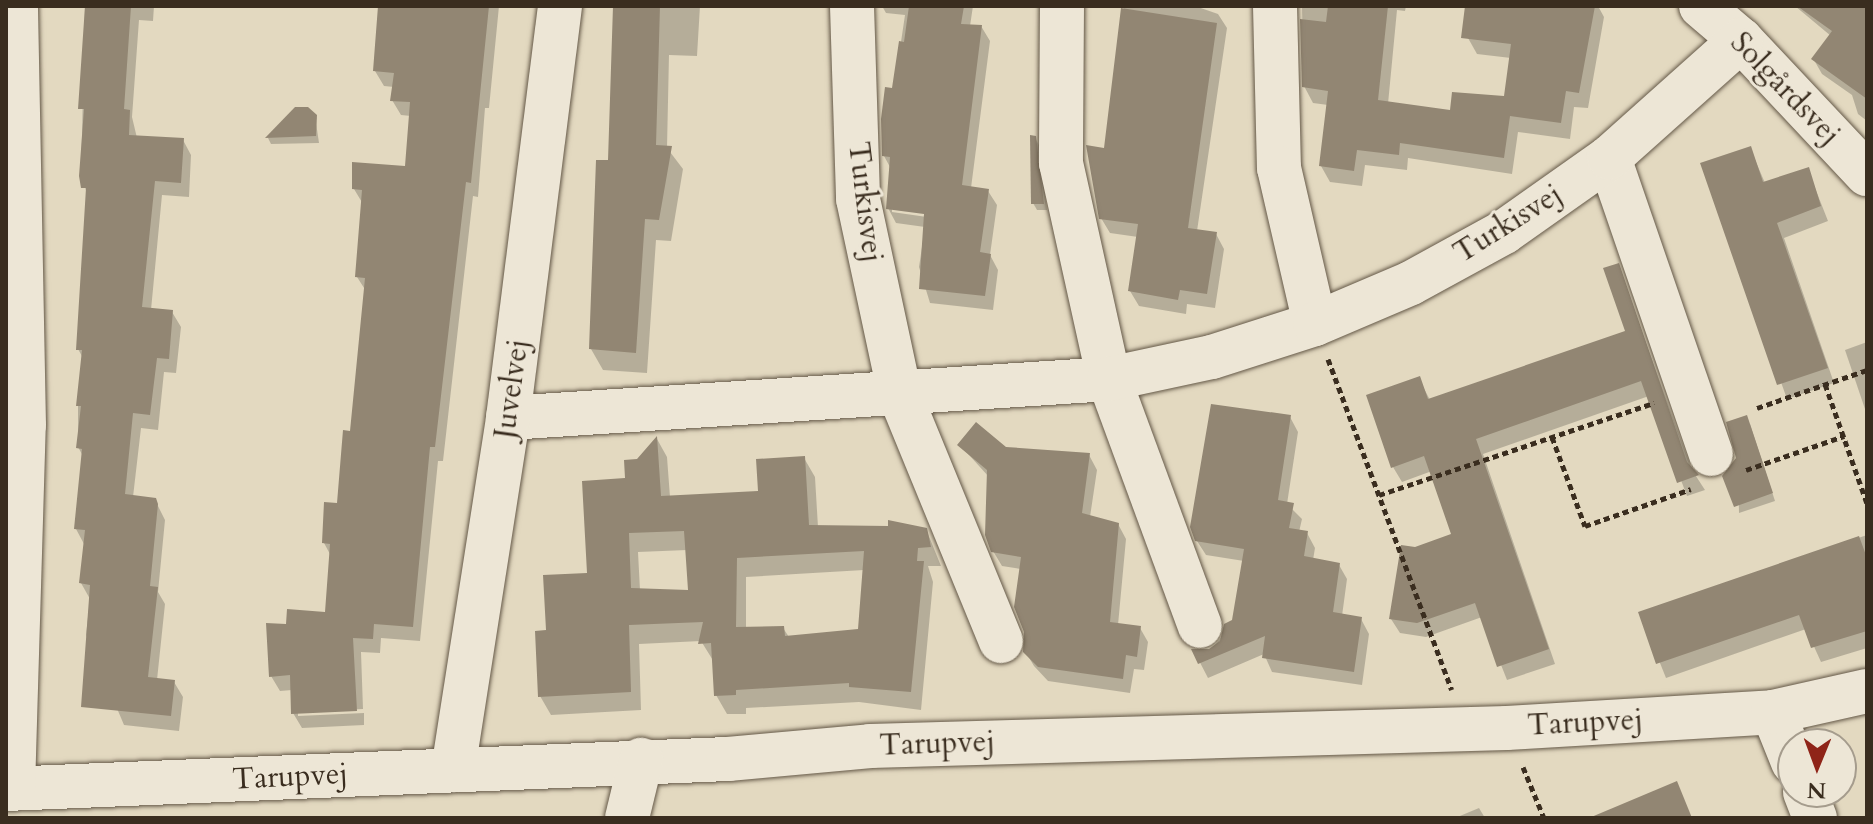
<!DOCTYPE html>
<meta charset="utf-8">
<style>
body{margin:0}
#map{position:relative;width:1873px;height:824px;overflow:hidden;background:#e3d9c0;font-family:Cardo,serif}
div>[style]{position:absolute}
.shadow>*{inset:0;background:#0003}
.building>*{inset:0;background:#928673}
.path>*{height:5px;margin-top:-2.5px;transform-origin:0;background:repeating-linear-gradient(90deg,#3a2d1f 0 6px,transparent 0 10px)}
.roads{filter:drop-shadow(0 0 2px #645847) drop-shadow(0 0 2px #645847)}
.minor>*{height:44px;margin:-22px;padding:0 22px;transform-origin:22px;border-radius:22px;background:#ede6d6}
span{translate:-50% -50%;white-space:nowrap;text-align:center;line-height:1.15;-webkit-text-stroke:6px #ede6d6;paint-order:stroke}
.street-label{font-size:30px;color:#3a2d1f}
.frame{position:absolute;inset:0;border:8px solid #3a2d1f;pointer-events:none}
.north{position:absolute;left:1777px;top:728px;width:80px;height:80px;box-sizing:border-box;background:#ede6d6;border:2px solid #a59c8d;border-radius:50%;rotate:181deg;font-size:22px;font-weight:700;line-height:32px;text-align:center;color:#3a2d1f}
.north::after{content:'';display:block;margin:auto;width:28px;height:36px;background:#8f2418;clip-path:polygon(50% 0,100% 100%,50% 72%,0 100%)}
</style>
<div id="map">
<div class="shadow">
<div style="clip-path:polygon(85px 6px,154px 6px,153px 21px,139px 20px,132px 117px,137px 138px,183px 140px,191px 155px,189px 197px,162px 195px,151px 310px,172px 312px,181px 327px,176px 373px,164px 372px,158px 430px,141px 428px,133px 497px,155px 500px,165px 520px,158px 592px,165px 604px,157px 680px,174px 682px,183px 697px,179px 731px,124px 725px,86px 635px,90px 599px,81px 583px,84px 544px,76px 529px,83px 456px,78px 447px,78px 405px,83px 358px,78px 349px,88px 196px,81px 176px)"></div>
<div style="clip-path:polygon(380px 6px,499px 6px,489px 108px,485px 108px,478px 197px,473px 196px,443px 461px,438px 461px,420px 641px,381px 638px,380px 653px,361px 652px,363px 709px,298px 712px,298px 716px,364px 713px,364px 725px,302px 728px,293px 713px,292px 690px,280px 691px,271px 676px,288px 627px,327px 614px,331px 556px,324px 543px,339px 505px,352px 433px,366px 291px,357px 277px,363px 204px,354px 189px,407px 168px,411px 116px,401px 115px,392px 100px,394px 87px,384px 86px,375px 71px)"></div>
<div style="clip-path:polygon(615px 6px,700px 6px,697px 56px,669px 55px,667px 148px,683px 169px,671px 241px,656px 240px,647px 373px,603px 370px,591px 349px,610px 163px)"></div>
<div style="clip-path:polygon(evenodd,882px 6px,973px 6px,970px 26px,981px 26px,990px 41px,971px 188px,988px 191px,997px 205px,990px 255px,998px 270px,993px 310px,930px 303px,919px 267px,925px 227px,896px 223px,888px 208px,890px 167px,884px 156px,905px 15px,886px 13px,882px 6px,892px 208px,935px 214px,934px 218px,892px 212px,892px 208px)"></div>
<div style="clip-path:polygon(1124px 6px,1195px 6px,1218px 14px,1227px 28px,1197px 231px,1216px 234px,1224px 249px,1215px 308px,1187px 304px,1186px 314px,1139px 306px,1130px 291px,1138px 237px,1110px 233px,1101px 218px,1088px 147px,1105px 150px)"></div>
<div style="clip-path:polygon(1302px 6px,1406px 6px,1405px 11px,1397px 10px,1388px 104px,1452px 112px,1506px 98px,1511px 58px,1477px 54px,1468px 38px,1471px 6px,1598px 6px,1604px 17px,1588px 108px,1574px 107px,1570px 139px,1518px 132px,1512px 174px,1408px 158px,1407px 170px,1365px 165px,1362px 186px,1330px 182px,1321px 166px,1328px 105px,1313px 103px,1304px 86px)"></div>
<div style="clip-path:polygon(1795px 6px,1867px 6px,1867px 121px,1858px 114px,1852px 95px,1822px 74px,1814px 60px,1831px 36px)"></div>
<div style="clip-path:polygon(296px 109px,315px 116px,319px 143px,271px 144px,268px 138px)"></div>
<div style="clip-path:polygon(1035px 138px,1039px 145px,1047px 210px,1037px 210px,1033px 203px)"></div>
<div style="clip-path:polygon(1750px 148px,1765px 183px,1808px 170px,1828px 221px,1784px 238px,1834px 383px,1787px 399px,1703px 164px)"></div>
<div style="clip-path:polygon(1618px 266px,1692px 470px,1705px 490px,1687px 496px,1649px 396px,1483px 454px,1555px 664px,1507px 680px,1482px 617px,1426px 637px,1400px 633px,1391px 619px,1415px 549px,1454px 536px,1432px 471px,1402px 482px,1393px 467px,1419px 379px,1430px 400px,1628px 332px)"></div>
<div style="clip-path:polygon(1867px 342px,1867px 415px,1845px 350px)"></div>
<div style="clip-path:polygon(1290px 417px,1298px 432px,1287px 504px,1302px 519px,1299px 532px,1307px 533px,1315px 548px,1313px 560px,1339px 565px,1347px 579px,1342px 616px,1361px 619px,1369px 634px,1362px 685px,1272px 672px,1264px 654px,1208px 678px,1194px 651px,1210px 651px,1234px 622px,1244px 561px,1206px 555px,1197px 541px)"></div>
<div style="clip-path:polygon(1750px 424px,1775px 501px,1739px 513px,1738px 458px)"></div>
<div style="clip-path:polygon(evenodd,657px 439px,667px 457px,670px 497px,760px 493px,804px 458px,815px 477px,818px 527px,926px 529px,941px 566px,928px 566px,933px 582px,921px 710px,859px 702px,746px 708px,746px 714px,727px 714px,716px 695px,714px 662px,701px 641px,639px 644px,641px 710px,551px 715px,540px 696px,548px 632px,590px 575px,627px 480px,657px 439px,687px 550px,690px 592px,640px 590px,638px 552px,687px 550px,657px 439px,864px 570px,860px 631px,789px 637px,783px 628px,746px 629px,746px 577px,864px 570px)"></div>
<div style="clip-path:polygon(960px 445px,1089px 455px,1097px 470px,1090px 517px,1118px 524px,1126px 539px,1118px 625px,1140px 628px,1148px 642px,1144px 670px,1134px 669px,1130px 693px,1048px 681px,1034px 666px,1025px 651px,1021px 569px,1002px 566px,993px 551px,989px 477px)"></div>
<div style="clip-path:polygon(1867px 535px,1867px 648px,1821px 662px,1806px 629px,1666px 678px,1640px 613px)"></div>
<div style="clip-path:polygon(1479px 808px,1485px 818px,1455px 818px)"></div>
</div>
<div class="building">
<div style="clip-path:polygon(85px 6px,131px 6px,124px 109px,130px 110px,129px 135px,184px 138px,181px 183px,155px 181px,142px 307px,173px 310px,169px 359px,157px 358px,150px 415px,133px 413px,125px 494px,156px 498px,158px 504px,150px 586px,158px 587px,148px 677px,175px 680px,171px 716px,81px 707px,90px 585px,79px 583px,85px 530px,74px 529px,82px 449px,76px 448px,81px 406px,76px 406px,82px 350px,76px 350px,86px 188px,81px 188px,79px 176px,84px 109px,78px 109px)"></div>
<div style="clip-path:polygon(378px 6px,489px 6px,471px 183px,466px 182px,435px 447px,430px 447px,413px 627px,374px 624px,373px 639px,353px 638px,357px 711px,291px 714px,290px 675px,269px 677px,266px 623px,286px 624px,287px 609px,325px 612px,330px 544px,322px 543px,324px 502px,337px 503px,343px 430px,350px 431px,365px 278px,355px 277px,362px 190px,352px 189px,352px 162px,405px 166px,410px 102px,390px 101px,394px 73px,373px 71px)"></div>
<div style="clip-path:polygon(613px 6px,660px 6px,656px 145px,672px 146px,659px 220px,645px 219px,636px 353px,589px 349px,596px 160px,608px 160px)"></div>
<div style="clip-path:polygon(909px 6px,964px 6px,961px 24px,982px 25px,962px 185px,989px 189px,980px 252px,991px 254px,985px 296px,919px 289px,924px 214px,886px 209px,890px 157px,882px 156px,881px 119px,885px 87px,892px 88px,899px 41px,904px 42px)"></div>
<div style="clip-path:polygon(1328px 6px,1388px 6px,1378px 100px,1450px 110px,1452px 92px,1504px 96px,1511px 44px,1461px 38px,1465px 6px,1595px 6px,1579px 93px,1566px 91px,1561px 123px,1510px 116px,1504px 158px,1400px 143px,1399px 155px,1357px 150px,1354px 171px,1319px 166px,1328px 91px,1302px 87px,1300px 19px,1326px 22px)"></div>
<div style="clip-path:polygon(1797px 6px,1867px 6px,1867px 99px,1811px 59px,1832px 31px)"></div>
<div style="clip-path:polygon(1121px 8px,1217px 23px,1188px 228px,1217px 232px,1207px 294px,1180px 290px,1178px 300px,1128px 291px,1138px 224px,1099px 219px,1086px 145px,1104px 148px)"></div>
<div style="clip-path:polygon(295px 107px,308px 107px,317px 115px,316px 136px,265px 138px)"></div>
<div style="clip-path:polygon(1030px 135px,1036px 136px,1044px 204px,1031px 204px)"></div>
<div style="clip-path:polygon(1751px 146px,1763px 182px,1809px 167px,1821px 206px,1777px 223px,1828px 368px,1777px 385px,1700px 163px)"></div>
<div style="clip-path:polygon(1619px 263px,1687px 462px,1699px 475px,1677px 483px,1641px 381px,1476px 439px,1549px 649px,1497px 667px,1475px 603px,1417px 623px,1389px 619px,1401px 545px,1415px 547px,1451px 534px,1424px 456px,1391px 468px,1366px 395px,1420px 376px,1428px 399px,1625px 331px,1603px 268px)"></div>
<div style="clip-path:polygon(1211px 404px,1291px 415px,1278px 500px,1294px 503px,1289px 528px,1308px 531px,1304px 556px,1340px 563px,1333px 612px,1362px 617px,1354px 672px,1262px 658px,1265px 636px,1198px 664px,1191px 649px,1209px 649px,1220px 641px,1224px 624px,1232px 620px,1244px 549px,1195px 541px,1190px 527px)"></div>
<div style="clip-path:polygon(1747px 415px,1773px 493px,1734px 507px,1722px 476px,1736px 458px,1726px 422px)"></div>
<div style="clip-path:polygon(976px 422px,1006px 447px,1090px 453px,1082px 513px,1119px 523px,1110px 622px,1141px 626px,1137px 657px,1126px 655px,1123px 679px,1038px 667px,1023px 652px,1024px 632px,1014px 607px,1021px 557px,991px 552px,985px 535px,987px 470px,957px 445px)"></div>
<div style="clip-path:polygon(evenodd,657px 436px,661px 496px,758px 491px,756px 459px,805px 456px,809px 525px,888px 526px,888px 520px,927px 528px,931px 547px,918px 548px,917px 561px,924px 561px,911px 692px,849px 687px,849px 683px,736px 690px,736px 695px,714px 696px,711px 643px,698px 644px,703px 622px,629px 625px,631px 692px,538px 697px,535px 631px,546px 630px,543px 575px,587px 573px,582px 481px,625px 478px,624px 460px,637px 459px,657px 436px,684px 531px,688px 590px,631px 588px,629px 533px,684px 531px,657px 436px,864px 551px,858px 629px,785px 636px,784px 626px,736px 627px,737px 558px,864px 551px)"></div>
<div style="clip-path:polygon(1859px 536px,1867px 558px,1867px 631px,1811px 648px,1799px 615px,1656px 664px,1638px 612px)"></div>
<div style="clip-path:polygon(1677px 781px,1692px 818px,1589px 818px)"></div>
</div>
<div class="path">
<div style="left:1328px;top:359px;width:353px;rotate:69.5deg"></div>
<div style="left:1825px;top:384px;width:126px;rotate:70.6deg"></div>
<div style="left:1757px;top:408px;width:116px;rotate:-19.1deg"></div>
<div style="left:1552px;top:437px;width:95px;rotate:69.7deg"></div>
<div style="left:1585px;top:526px;width:112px;rotate:-19.2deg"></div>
<div style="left:1746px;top:470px;width:104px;rotate:-19.1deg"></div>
<div style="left:1379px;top:495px;width:290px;rotate:-18.5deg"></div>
<div style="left:1523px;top:767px;width:55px;rotate:67.6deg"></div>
</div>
<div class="roads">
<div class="minor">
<div style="left:852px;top:6px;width:193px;rotate:88.2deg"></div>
<div style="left:858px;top:199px;width:200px;rotate:77.9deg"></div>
<div style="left:900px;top:395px;width:266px;rotate:67.7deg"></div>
<div style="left:1062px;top:6px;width:157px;rotate:90.4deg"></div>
<div style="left:1061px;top:163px;width:221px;rotate:77.5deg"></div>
<div style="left:1109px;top:379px;width:263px;rotate:69.8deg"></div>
<div style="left:1275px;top:6px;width:162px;rotate:88.6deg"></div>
<div style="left:1279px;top:168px;width:160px;rotate:77deg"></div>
<div style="left:1701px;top:6px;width:52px;rotate:40.4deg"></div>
<div style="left:1741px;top:40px;width:184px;rotate:46.8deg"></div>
<div style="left:1609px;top:158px;width:313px;rotate:71deg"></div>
<div style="left:508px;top:418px;width:602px;rotate:-3.71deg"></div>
<div style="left:1109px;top:379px;width:105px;rotate:-12.1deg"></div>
<div style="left:1212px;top:357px;width:108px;rotate:-17.8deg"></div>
<div style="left:1315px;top:324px;width:104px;rotate:-23.1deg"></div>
<div style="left:1411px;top:283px;width:106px;rotate:-28.7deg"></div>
<div style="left:1504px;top:232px;width:128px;rotate:-35.2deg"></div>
<div style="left:1609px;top:158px;width:177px;rotate:-41.8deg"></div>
<div style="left:1773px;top:712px;width:54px;rotate:68.2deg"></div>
<div style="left:453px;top:770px;width:356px;rotate:-81.1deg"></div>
<div style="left:508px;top:418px;width:415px;rotate:-82.8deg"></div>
<div style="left:6px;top:789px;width:723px;rotate:-2.38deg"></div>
<div style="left:728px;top:759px;width:143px;rotate:-5.2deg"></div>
<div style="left:870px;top:746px;width:637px;rotate:-1.62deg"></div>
<div style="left:1507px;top:728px;width:266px;rotate:-3.4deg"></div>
<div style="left:1773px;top:712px;width:96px;rotate:-12.6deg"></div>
<div style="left:13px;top:789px;width:364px;rotate:-88.3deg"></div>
<div style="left:24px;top:425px;width:419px;rotate:-91.1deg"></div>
<div style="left:1805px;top:792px;width:28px;rotate:69deg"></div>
<div style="left:627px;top:818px;width:60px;rotate:-76.4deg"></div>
</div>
</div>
<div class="street-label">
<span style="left:1785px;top:89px;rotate:46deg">Solgårdsvej</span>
<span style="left:865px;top:202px;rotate:83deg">Turkisvej</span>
<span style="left:1508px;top:224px;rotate:-32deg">Turkisvej</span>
<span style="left:512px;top:389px;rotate:-82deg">Juvelvej</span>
<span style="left:1585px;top:723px;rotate:-3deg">Tarupvej</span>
<span style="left:937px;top:744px;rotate:-2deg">Tarupvej</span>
<span style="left:290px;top:777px;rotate:-3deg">Tarupvej</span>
</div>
<div class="frame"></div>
<div class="north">N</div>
</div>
